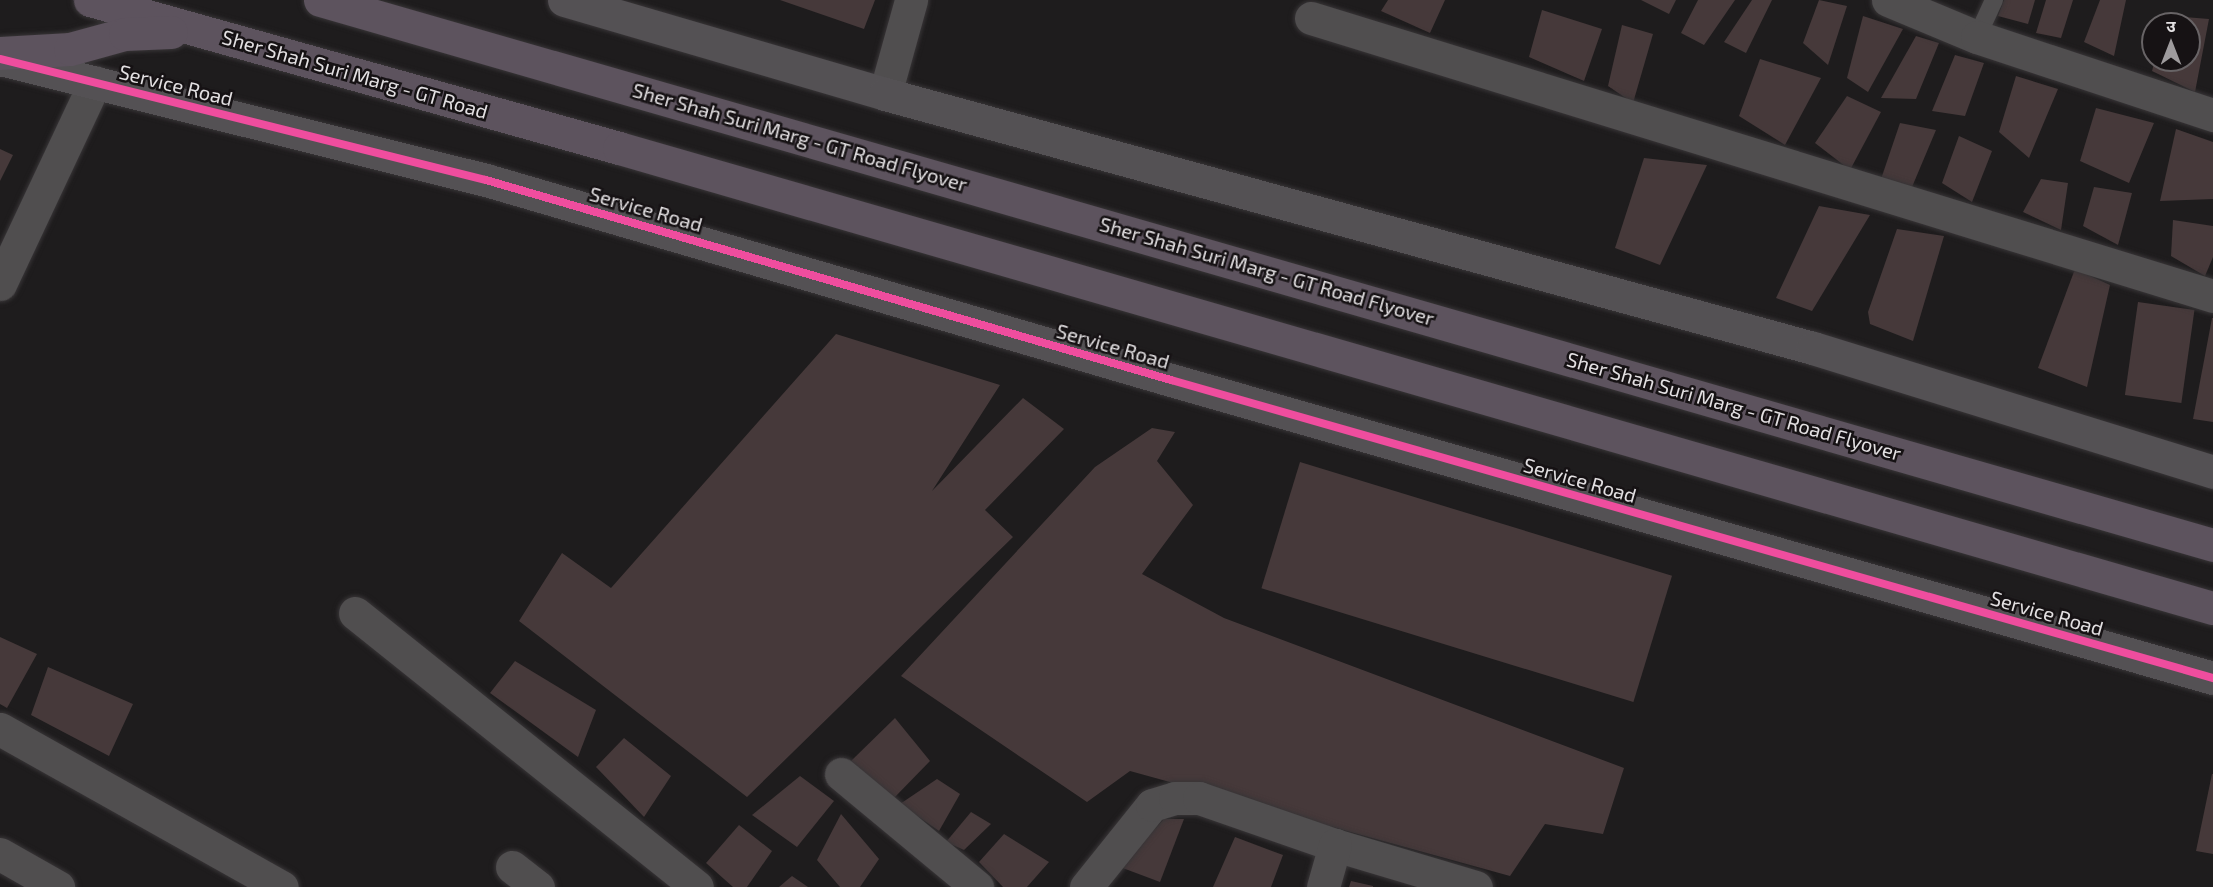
<!DOCTYPE html>
<meta charset="utf-8">
<style>
body{margin:0}
#map{position:relative;width:2213px;height:887px;overflow:hidden;background:#1e1c1d;font-family:"Exo 2","Noto Sans Devanagari",sans-serif}
div>[style]{position:absolute}
.building>*{inset:0;background:#46393a;transform-origin:0 0}
.roads{filter:drop-shadow(0 0 2px #383537) drop-shadow(0 0 2px #383537)}
.lane>*{height:18px;margin:-9px;padding:0 9px;transform-origin:9px;border-radius:9px;background:#504e4f}
.street>*{height:33px;margin:-16.5px;padding:0 16.5px;transform-origin:16.5px;border-radius:16.5px;background:#504e4f}
.secondary>*{height:33px;margin:-16.5px;padding:0 16.5px;transform-origin:16.5px;border-radius:16.5px;background:#545154}
.highway>*{height:33px;margin:-16.5px;padding:0 16.5px;transform-origin:16.5px;border-radius:16.5px;background:#5d535e}
.cycleway>*{height:8px;margin:-4px;padding:0 4px;transform-origin:4px;border-radius:4px;background:#ef4d9e}
span{translate:-50% -50%;white-space:nowrap;text-align:center;line-height:1.15;-webkit-text-stroke:5px #161214;paint-order:stroke}
.street-label{font-size:20px;color:#e3e0e2}
.north{position:absolute;left:2141px;top:12px;width:60px;height:60px;box-sizing:border-box;background:#161214;border:2px solid #686466;border-radius:50%;rotate:0deg;font-size:16px;font-weight:700;line-height:24px;text-align:center;color:#e3e0e2}
.north::after{content:'';display:block;margin:auto;width:21px;height:27px;background:#9e9b9d;clip-path:polygon(50% 0,100% 100%,50% 72%,0 100%)}
</style>
<div id="map">
<div class="building">
<div style="clip-path:polygon(780px 0,875px 0,864px 29px)"></div>
<div style="clip-path:polygon(1388px 0,1445px 0,1430px 33px,1381px 11px)"></div>
<div style="clip-path:polygon(1641px 0,1676px 0,1669px 14px)"></div>
<div style="clip-path:polygon(1698px 0,1735px 0,1704px 45px,1681px 33px)"></div>
<div style="clip-path:polygon(1752px 0,1772px 0,1746px 53px,1724px 42px)"></div>
<div style="clip-path:polygon(1819px 0,1847px 6px,1828px 65px,1803px 43px)"></div>
<div style="clip-path:polygon(2004px 0,2035px 0,2028px 24px,1998px 16px)"></div>
<div style="clip-path:polygon(2046px 0,2073px 0,2061px 38px,2036px 33px)"></div>
<div style="clip-path:polygon(2100px 0,2126px 0,2114px 56px,2084px 42px)"></div>
<div style="clip-path:polygon(1542px 10px,1602px 29px,1584px 81px,1529px 57px)"></div>
<div style="clip-path:polygon(1863px 16px,1903px 29px,1868px 92px,1847px 78px)"></div>
<div style="clip-path:polygon(2172px 16px,2209px 19px,2195px 92px,2152px 71px,2155px 60px,2189px 60px,2189px 24px,2169px 24px)"></div>
<div style="clip-path:polygon(1622px 25px,1653px 34px,1633px 103px,1608px 86px)"></div>
<div style="clip-path:polygon(1916px 36px,1939px 43px,1916px 99px,1881px 98px)"></div>
<div style="clip-path:polygon(1955px 55px,1984px 63px,1965px 116px,1932px 111px)"></div>
<div style="clip-path:polygon(1760px 59px,1821px 78px,1785px 145px,1739px 116px)"></div>
<div style="clip-path:polygon(2016px 76px,2058px 89px,2029px 158px,1999px 132px)"></div>
<div style="clip-path:polygon(1847px 96px,1881px 112px,1850px 170px,1815px 143px)"></div>
<div style="clip-path:polygon(2096px 108px,2154px 123px,2129px 183px,2080px 161px)"></div>
<div style="clip-path:polygon(1900px 123px,1936px 130px,1912px 187px,1881px 179px)"></div>
<div style="clip-path:polygon(2176px 129px,2213px 142px,2213px 199px,2160px 201px)"></div>
<div style="clip-path:polygon(1959px 136px,1992px 151px,1972px 202px,1942px 183px)"></div>
<div style="clip-path:polygon(0 149px,13px 155px,0 181px)"></div>
<div style="clip-path:polygon(1644px 158px,1707px 165px,1660px 265px,1615px 248px)"></div>
<div style="clip-path:polygon(2041px 179px,2068px 183px,2061px 230px,2023px 212px)"></div>
<div style="clip-path:polygon(2094px 187px,2132px 193px,2118px 245px,2083px 226px)"></div>
<div style="clip-path:polygon(1819px 206px,1870px 215px,1812px 311px,1776px 298px)"></div>
<div style="clip-path:polygon(2173px 220px,2213px 226px,2213px 257px,2205px 276px,2171px 256px)"></div>
<div style="clip-path:polygon(1897px 229px,1944px 236px,1913px 341px,1870px 324px,1868px 312px)"></div>
<div style="clip-path:polygon(2075px 269px,2110px 285px,2087px 387px,2038px 368px)"></div>
<div style="left:2138px;top:302px;width:57px;height:94px;rotate:8deg"></div>
<div style="clip-path:polygon(2212px 318px,2213px 318px,2213px 422px,2193px 419px)"></div>
<div style="clip-path:polygon(836px 334px,1000px 385px,932px 491px,1023px 398px,1064px 429px,985px 510px,1013px 537px,747px 797px,519px 621px,562px 553px,611px 588px)"></div>
<div style="clip-path:polygon(1152px 428px,1175px 432px,1157px 461px,1193px 505px,1142px 574px,1224px 618px,1624px 768px,1603px 834px,1545px 824px,1510px 876px,1130px 771px,1087px 802px,901px 676px,1095px 467px)"></div>
<div style="left:1300px;top:462px;width:389px;height:132px;rotate:17deg"></div>
<div style="clip-path:polygon(0 637px,37px 654px,7px 708px,0 704px)"></div>
<div style="clip-path:polygon(515px 661px,596px 710px,578px 757px,490px 693px)"></div>
<div style="clip-path:polygon(48px 667px,133px 704px,109px 756px,31px 715px)"></div>
<div style="clip-path:polygon(895px 718px,930px 761px,894px 798px,851px 761px)"></div>
<div style="clip-path:polygon(624px 738px,671px 776px,644px 817px,596px 767px)"></div>
<div style="clip-path:polygon(2212px 774px,2213px 774px,2213px 854px,2196px 851px)"></div>
<div style="clip-path:polygon(800px 776px,834px 801px,797px 847px,752px 815px)"></div>
<div style="clip-path:polygon(937px 779px,960px 794px,939px 831px,900px 804px)"></div>
<div style="clip-path:polygon(971px 812px,991px 824px,964px 850px,946px 842px)"></div>
<div style="clip-path:polygon(841px 814px,879px 859px,860px 887px,840px 887px,817px 860px)"></div>
<div style="clip-path:polygon(1164px 819px,1184px 819px,1160px 882px,1120px 867px)"></div>
<div style="clip-path:polygon(739px 825px,772px 851px,747px 887px,733px 887px,706px 863px)"></div>
<div style="clip-path:polygon(1004px 834px,1049px 862px,1027px 887px,1003px 887px,979px 862px)"></div>
<div style="clip-path:polygon(1235px 837px,1283px 855px,1271px 887px,1213px 887px)"></div>
<div style="clip-path:polygon(792px 876px,808px 887px,779px 887px)"></div>
<div style="clip-path:polygon(1351px 881px,1373px 886px,1373px 887px,1349px 887px)"></div>
</div>
<div class="roads">
<div class="lane">
<div style="left:1977px;top:37px;width:41px;rotate:-65.3deg"></div>
</div>
<div class="street">
<div style="left:1888px;top:0;width:96px;rotate:22.6deg"></div>
<div style="left:1977px;top:37px;width:249px;rotate:18.3deg"></div>
<div style="left:1311px;top:18px;width:944px;rotate:17.13deg"></div>
<div style="left:885px;top:94px;width:98px;rotate:-74.5deg"></div>
<div style="left:0;top:284px;width:223px;rotate:-64.8deg"></div>
<div style="left:355px;top:613px;width:438px;rotate:38.7deg"></div>
<div style="left:0;top:729px;width:323px;rotate:29.3deg"></div>
<div style="left:841px;top:774px;width:177px;rotate:39.7deg"></div>
<div style="left:0;top:854px;width:67px;rotate:29.6deg"></div>
<div style="left:512px;top:867px;width:33px;rotate:38deg"></div>
<div style="left:1086px;top:887px;width:105px;rotate:-51.2deg"></div>
<div style="left:1152px;top:805px;width:24px;rotate:-17deg"></div>
<div style="left:1175px;top:798px;width:24px"></div>
<div style="left:1199px;top:798px;width:144px;rotate:19.1deg"></div>
<div style="left:1335px;top:845px;width:147px;rotate:16.6deg"></div>
<div style="left:1323px;top:887px;width:44px;rotate:-74.1deg"></div>
</div>
<div class="secondary">
<div style="left:564px;top:0;width:334px;rotate:16.3deg"></div>
<div style="left:885px;top:94px;width:962px;rotate:15.31deg"></div>
<div style="left:1813px;top:348px;width:419px;rotate:17.2deg"></div>
<div style="left:0;top:59px;width:501px;rotate:13.98deg"></div>
<div style="left:486px;top:180px;width:714px;rotate:16.28deg"></div>
<div style="left:1171px;top:380px;width:1084px;rotate:15.96deg"></div>
</div>
<div class="highway">
<div style="left:90px;top:0;width:549px;rotate:15.63deg"></div>
<div style="left:619px;top:148px;width:1659px;rotate:16.1deg"></div>
<div style="left:320px;top:0;width:1970px;rotate:16.06deg"></div>
<div style="left:0;top:53px;width:70px;rotate:-3.3deg"></div>
<div style="left:70px;top:49px;width:57px;rotate:-15.3deg"></div>
<div style="left:125px;top:34px;width:46px;rotate:-2.5deg"></div>
</div>
</div>
<div class="cycleway">
<div style="left:0;top:59px;width:501px;rotate:13.98deg"></div>
<div style="left:486px;top:180px;width:714px;rotate:16.28deg"></div>
<div style="left:1171px;top:380px;width:1084px;rotate:15.96deg"></div>
</div>
<div class="street-label">
<span style="left:355px;top:74px;rotate:16deg">Sher Shah Suri Marg - GT Road</span>
<span style="left:176px;top:85px;rotate:14deg">Service Road</span>
<span style="left:800px;top:137px;rotate:16deg">Sher Shah Suri Marg - GT Road Flyover</span>
<span style="left:646px;top:209px;rotate:16deg">Service Road</span>
<span style="left:1267px;top:271px;rotate:16deg">Sher Shah Suri Marg - GT Road Flyover</span>
<span style="left:1113px;top:346px;rotate:16deg">Service Road</span>
<span style="left:1734px;top:406px;rotate:16deg">Sher Shah Suri Marg - GT Road Flyover</span>
<span style="left:1580px;top:480px;rotate:16deg">Service Road</span>
<span style="left:2047px;top:613px;rotate:16deg">Service Road</span>
</div>
<div class="north">उ</div>
</div>
